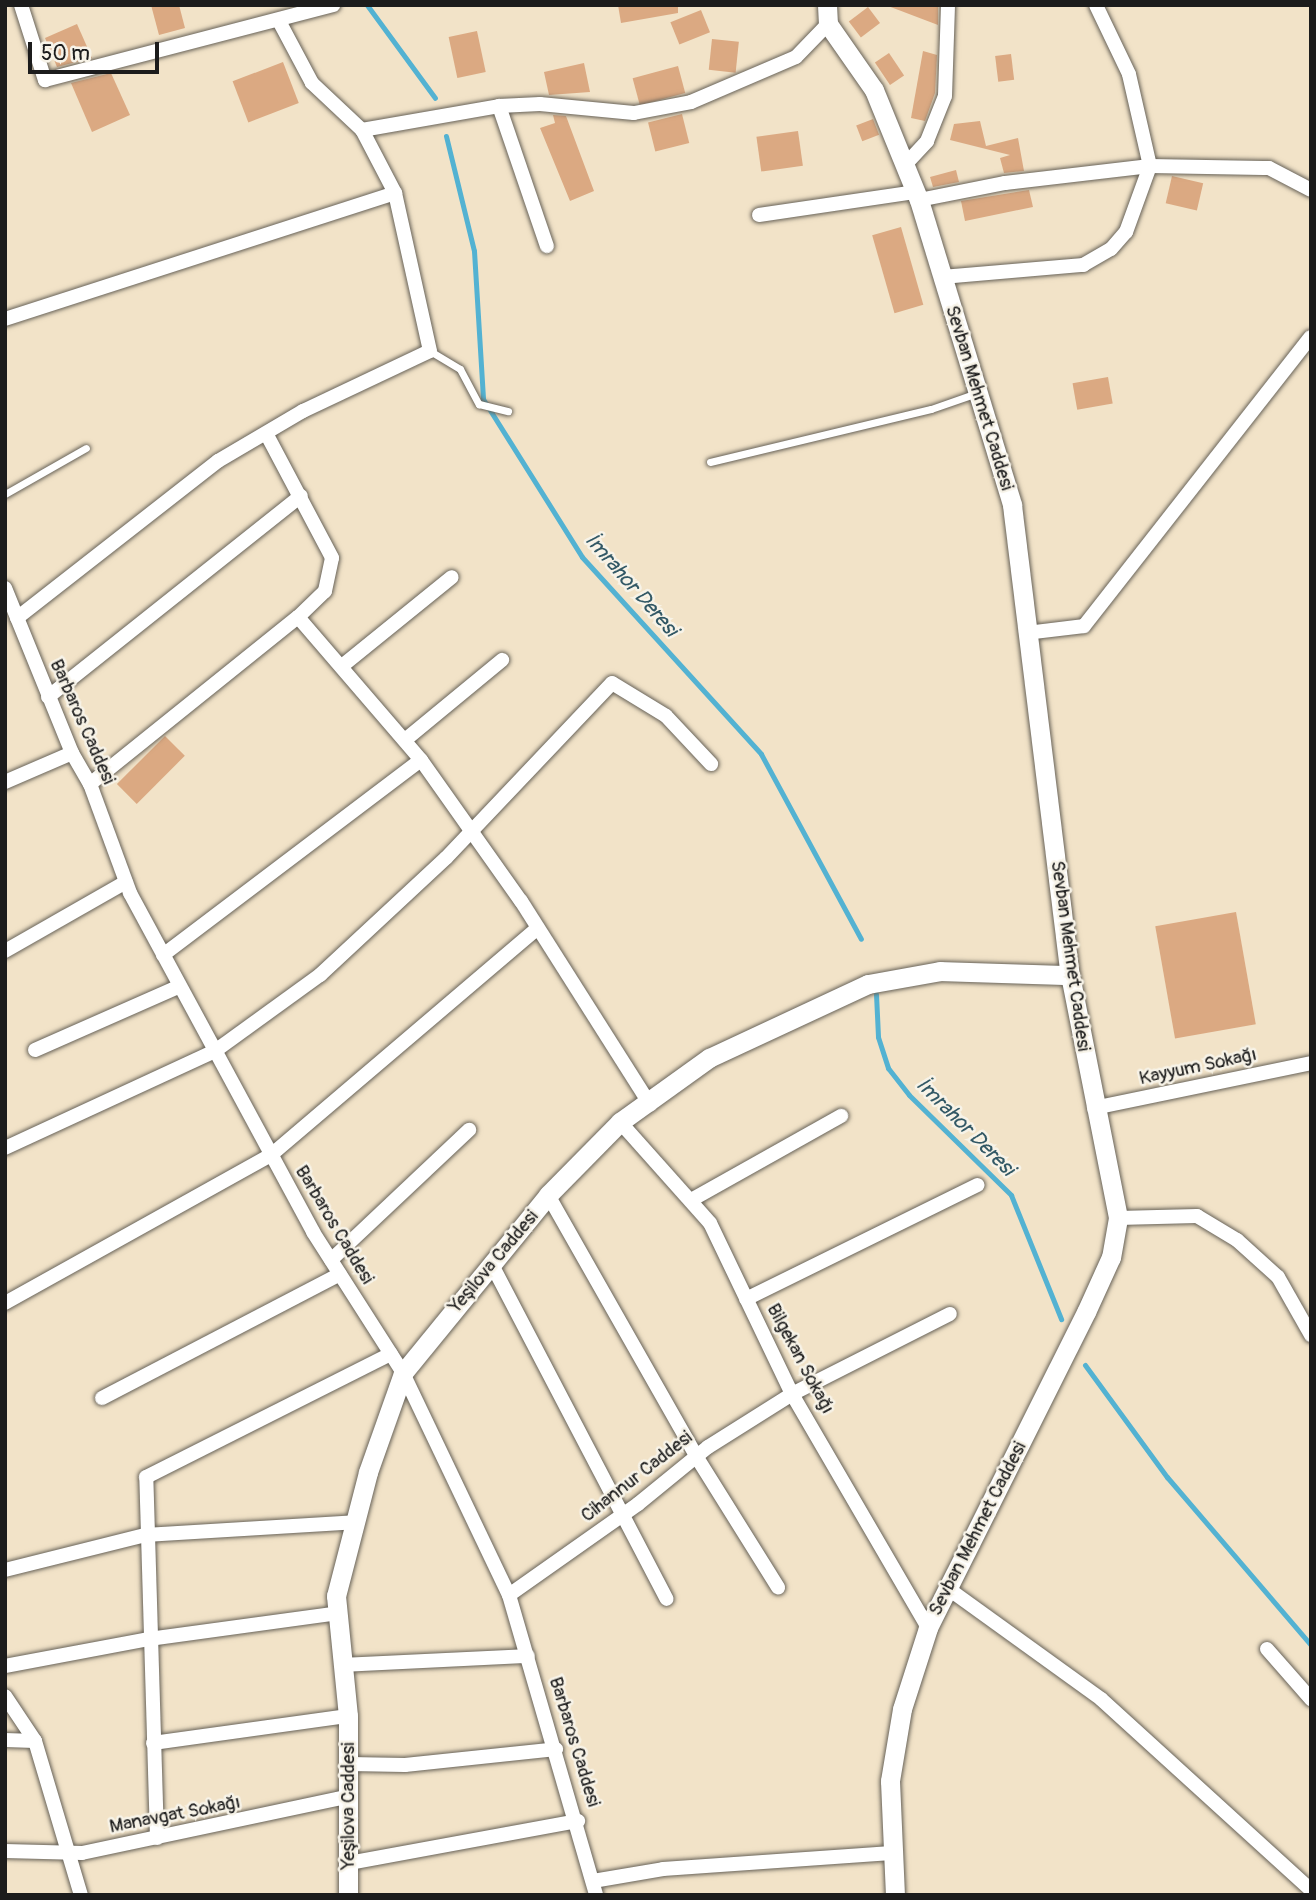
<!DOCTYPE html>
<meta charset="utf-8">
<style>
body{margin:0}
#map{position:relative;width:1316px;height:1900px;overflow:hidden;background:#f2e3c8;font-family:Pangolin,sans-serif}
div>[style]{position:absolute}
.stream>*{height:5px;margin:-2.5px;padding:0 2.5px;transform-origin:2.5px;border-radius:2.5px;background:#53b2d2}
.building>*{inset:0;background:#dba982;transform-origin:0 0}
.roads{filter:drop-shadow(0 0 2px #676258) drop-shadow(0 0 2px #676258)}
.lane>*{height:7px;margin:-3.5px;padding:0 3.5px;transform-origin:3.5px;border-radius:3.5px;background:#fff}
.street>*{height:14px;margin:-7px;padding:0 7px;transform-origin:7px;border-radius:7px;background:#fff}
.secondary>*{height:19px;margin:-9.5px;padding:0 9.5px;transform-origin:9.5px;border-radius:9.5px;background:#fff}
span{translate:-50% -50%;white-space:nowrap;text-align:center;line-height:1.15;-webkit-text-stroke:5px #f7f3e8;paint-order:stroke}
.street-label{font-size:19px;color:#1c1c1c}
.water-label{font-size:21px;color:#325865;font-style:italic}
.frame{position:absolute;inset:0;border:7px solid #1c1c1c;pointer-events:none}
.scale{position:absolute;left:28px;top:42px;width:131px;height:32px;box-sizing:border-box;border:4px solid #1c1c1c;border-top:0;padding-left:9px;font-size:21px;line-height:24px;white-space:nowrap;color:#1c1c1c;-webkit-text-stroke:5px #f7f3e8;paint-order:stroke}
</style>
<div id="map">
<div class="stream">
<div style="left:367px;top:5px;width:115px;rotate:53.8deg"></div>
<div style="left:446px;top:136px;width:118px;rotate:76.3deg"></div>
<div style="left:474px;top:251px;width:148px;rotate:86.5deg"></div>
<div style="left:483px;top:399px;width:186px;rotate:57.9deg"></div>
<div style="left:582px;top:557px;width:266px;rotate:47.7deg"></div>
<div style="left:761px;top:754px;width:210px;rotate:61.6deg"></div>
<div style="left:876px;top:994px;width:43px;rotate:87.3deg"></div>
<div style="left:878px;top:1037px;width:33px;rotate:72deg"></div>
<div style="left:888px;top:1068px;width:34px;rotate:52deg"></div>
<div style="left:909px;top:1095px;width:143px;rotate:44.4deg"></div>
<div style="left:1011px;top:1195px;width:134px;rotate:68deg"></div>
<div style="left:1085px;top:1365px;width:139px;rotate:53.8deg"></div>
<div style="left:1167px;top:1477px;width:221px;rotate:49.4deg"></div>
</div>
<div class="building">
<div style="clip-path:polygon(151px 5px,179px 5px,185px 28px,159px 35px)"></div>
<div style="clip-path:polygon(618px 5px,678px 5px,678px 13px,621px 23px)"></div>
<div style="clip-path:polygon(889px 5px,938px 5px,938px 25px,888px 6px)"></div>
<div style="left:868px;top:7px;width:20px;height:24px;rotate:53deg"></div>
<div style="left:701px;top:10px;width:24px;height:33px;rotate:68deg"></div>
<div style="clip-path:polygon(77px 24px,92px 58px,57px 67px,45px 38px)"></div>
<div style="left:477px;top:31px;width:42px;height:29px;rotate:78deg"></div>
<div style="left:712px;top:39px;width:27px;height:31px;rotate:6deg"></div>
<div style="clip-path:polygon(923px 51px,937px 55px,935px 93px,925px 121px,911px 118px)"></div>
<div style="left:889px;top:53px;width:27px;height:17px;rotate:56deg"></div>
<div style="left:1011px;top:54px;width:26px;height:16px;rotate:83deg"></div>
<div style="left:283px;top:62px;width:44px;height:54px;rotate:69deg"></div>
<div style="clip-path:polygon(584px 63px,590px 92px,549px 95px,544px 72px)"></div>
<div style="left:678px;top:66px;width:28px;height:47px;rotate:75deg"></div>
<div style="clip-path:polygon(111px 73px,130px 115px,92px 132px,71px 83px)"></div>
<div style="left:682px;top:114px;width:30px;height:35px;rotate:76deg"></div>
<div style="clip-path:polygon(553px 115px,566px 116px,594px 191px,570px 201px,540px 128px,555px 123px)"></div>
<div style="left:873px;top:119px;width:17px;height:18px;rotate:69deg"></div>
<div style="clip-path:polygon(980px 121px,986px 146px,1018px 138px,1024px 171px,1004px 173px,1000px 158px,1010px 155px,950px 140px,954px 124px)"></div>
<div style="left:798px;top:131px;width:35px;height:42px;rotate:82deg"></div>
<div style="clip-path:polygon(956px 170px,959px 182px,933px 187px,930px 177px)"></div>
<div style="left:1172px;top:176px;width:32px;height:28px;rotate:13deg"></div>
<div style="clip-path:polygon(1029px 190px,1033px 207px,965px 221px,961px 201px)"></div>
<div style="left:901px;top:227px;width:81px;height:30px;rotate:74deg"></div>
<div style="left:1108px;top:377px;width:27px;height:36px;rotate:80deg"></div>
<div style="left:165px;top:736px;width:28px;height:68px;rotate:45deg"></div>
<div style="left:1236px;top:912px;width:114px;height:82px;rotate:80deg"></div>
</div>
<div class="roads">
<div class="lane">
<div style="left:430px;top:351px;width:35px;rotate:31deg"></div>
<div style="left:460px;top:369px;width:40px;rotate:62deg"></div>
<div style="left:479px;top:404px;width:30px;rotate:14deg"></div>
<div style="left:710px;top:462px;width:227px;rotate:-13.5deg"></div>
<div style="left:931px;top:409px;width:49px;rotate:-19.2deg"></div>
<div style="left:5px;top:494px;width:93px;rotate:-29.6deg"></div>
</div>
<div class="street">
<div style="left:21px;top:5px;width:79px;rotate:72.3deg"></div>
<div style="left:45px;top:80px;width:298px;rotate:-14.6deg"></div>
<div style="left:499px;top:106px;width:148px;rotate:71.1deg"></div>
<div style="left:362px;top:130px;width:139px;rotate:-9.9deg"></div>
<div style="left:499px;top:106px;width:41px;rotate:-2.8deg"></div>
<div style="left:540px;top:104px;width:94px;rotate:5.5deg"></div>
<div style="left:634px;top:113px;width:58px;rotate:-10.9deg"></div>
<div style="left:691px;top:102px;width:114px;rotate:-23.2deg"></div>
<div style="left:796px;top:57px;width:46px;rotate:-45.9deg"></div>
<div style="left:904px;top:166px;width:34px;rotate:-47deg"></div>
<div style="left:927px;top:141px;width:48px;rotate:-68.2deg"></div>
<div style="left:945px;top:96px;width:91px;rotate:-88.1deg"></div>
<div style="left:919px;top:200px;width:88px;rotate:-11.2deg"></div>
<div style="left:1005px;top:183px;width:146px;rotate:-6.7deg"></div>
<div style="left:1150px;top:166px;width:119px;rotate:1deg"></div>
<div style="left:1269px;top:168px;width:47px;rotate:27.6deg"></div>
<div style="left:759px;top:215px;width:157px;rotate:-8.4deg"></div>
<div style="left:942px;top:277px;width:142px;rotate:-4.9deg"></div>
<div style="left:1083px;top:265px;width:32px;rotate:-30deg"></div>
<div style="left:1111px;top:249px;width:23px;rotate:-49deg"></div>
<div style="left:1126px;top:232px;width:70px;rotate:-70deg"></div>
<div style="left:1150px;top:166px;width:94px;rotate:-102.9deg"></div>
<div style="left:1129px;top:74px;width:76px;rotate:-115.6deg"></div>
<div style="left:5px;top:319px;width:410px;rotate:-17.9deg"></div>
<div style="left:267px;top:435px;width:139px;rotate:62.1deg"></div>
<div style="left:332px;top:558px;width:34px;rotate:102deg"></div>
<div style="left:325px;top:591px;width:37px;rotate:136deg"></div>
<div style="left:5px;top:588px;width:178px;rotate:67.9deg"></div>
<div style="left:72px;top:753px;width:36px;rotate:60deg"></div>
<div style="left:90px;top:784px;width:116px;rotate:69.8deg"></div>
<div style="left:130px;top:893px;width:385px;rotate:61.6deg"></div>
<div style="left:313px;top:1232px;width:167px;rotate:57.4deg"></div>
<div style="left:403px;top:1373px;width:246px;rotate:64.5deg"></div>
<div style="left:509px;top:1595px;width:312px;rotate:73.8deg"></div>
<div style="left:17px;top:618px;width:255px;rotate:-38deg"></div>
<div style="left:218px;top:461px;width:99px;rotate:-30.5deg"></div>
<div style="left:303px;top:411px;width:140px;rotate:-25.3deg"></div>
<div style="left:430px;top:351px;width:162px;rotate:-102.5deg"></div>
<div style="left:395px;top:193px;width:71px;rotate:-117.6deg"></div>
<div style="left:362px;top:130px;width:69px;rotate:-136.8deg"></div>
<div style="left:312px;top:83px;width:70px;rotate:-118deg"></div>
<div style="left:1026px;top:633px;width:58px;rotate:-6.9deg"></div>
<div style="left:1084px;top:626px;width:367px;rotate:-51.9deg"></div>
<div style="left:342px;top:666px;width:141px;rotate:-39deg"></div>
<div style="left:48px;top:697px;width:323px;rotate:-38.5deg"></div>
<div style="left:405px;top:740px;width:126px;rotate:-39.5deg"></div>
<div style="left:5px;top:782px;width:73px;rotate:-23.4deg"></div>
<div style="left:90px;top:784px;width:267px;rotate:-38.8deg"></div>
<div style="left:298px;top:617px;width:189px;rotate:49.3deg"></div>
<div style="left:421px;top:760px;width:173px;rotate:54.7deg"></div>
<div style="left:521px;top:901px;width:241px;rotate:57.6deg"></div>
<div style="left:5px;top:951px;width:139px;rotate:-29.7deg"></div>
<div style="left:163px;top:955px;width:323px;rotate:-37.1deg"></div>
<div style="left:35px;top:1050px;width:158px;rotate:-23.8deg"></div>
<div style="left:1094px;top:1108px;width:222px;rotate:-11.7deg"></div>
<div style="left:620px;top:1122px;width:135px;rotate:48.3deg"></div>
<div style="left:710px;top:1223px;width:190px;rotate:64.4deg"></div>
<div style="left:792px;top:1394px;width:271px;rotate:59.8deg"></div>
<div style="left:5px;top:1148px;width:231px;rotate:-24.8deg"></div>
<div style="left:215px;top:1051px;width:130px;rotate:-35.9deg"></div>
<div style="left:320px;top:975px;width:172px;rotate:-42.9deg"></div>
<div style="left:446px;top:858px;width:241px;rotate:-46.5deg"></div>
<div style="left:612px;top:683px;width:63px;rotate:31.4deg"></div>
<div style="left:666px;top:716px;width:66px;rotate:46.8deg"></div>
<div style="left:548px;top:1195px;width:300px;rotate:60.4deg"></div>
<div style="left:696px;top:1456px;width:155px;rotate:58deg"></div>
<div style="left:693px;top:1199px;width:170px;rotate:-29.3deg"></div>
<div style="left:1118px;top:1218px;width:79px;rotate:-1.5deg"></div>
<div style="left:1197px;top:1216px;width:47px;rotate:31deg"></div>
<div style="left:1237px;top:1240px;width:55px;rotate:42.1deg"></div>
<div style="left:1278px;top:1277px;width:67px;rotate:60.4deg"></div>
<div style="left:331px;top:1260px;width:190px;rotate:-43.3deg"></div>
<div style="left:491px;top:1263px;width:379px;rotate:62.4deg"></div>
<div style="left:746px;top:1299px;width:258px;rotate:-26.2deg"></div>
<div style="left:5px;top:1303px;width:304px;rotate:-29.1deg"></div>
<div style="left:271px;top:1155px;width:350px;rotate:-40.4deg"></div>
<div style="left:102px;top:1398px;width:268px;rotate:-27.5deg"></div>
<div style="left:5px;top:1570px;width:144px;rotate:-14deg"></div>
<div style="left:145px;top:1535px;width:210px;rotate:-3.5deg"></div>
<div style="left:950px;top:1590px;width:186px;rotate:35.8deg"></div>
<div style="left:1101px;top:1699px;width:284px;rotate:42.3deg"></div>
<div style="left:509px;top:1595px;width:158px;rotate:-35.2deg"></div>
<div style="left:638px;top:1504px;width:90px;rotate:-39.2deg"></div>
<div style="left:708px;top:1447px;width:99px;rotate:-32.2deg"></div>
<div style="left:792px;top:1394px;width:177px;rotate:-26.9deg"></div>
<div style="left:1267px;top:1649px;width:67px;rotate:48.7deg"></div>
<div style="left:343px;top:1665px;width:185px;rotate:-2.8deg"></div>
<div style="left:5px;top:1666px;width:147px;rotate:-10.6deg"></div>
<div style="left:149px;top:1639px;width:191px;rotate:-7.8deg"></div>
<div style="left:5px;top:1696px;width:54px;rotate:56.3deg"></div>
<div style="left:35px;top:1741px;width:161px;rotate:73.4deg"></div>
<div style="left:5px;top:1740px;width:30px;rotate:2deg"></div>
<div style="left:153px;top:1743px;width:197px;rotate:-7.9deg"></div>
<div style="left:349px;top:1764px;width:56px;rotate:1deg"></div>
<div style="left:405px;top:1765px;width:152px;rotate:-6deg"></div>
<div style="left:157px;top:1838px;width:361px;rotate:-91.7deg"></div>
<div style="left:146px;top:1477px;width:274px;rotate:-26.7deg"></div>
<div style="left:5px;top:1851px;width:77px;rotate:1.5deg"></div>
<div style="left:82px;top:1853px;width:274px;rotate:-12deg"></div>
<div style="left:349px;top:1863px;width:233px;rotate:-10.4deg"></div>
<div style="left:593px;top:1881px;width:71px;rotate:-9.7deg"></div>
<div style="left:663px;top:1869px;width:229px;rotate:-4deg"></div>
</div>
<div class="secondary">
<div style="left:827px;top:5px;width:19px;rotate:87deg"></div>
<div style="left:828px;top:24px;width:80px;rotate:55.1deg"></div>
<div style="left:874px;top:90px;width:119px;rotate:67.8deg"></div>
<div style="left:919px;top:200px;width:319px;rotate:73deg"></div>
<div style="left:1012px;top:505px;width:474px;rotate:83deg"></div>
<div style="left:1070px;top:975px;width:248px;rotate:78.8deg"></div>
<div style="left:1118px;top:1218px;width:40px;rotate:100deg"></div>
<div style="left:1111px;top:1257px;width:60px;rotate:114.4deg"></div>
<div style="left:1086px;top:1312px;width:353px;rotate:116.6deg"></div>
<div style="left:928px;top:1628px;width:85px;rotate:107.8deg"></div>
<div style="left:902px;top:1709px;width:73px;rotate:99.5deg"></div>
<div style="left:890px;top:1781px;width:114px;rotate:87.5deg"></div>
<div style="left:348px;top:1895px;width:179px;rotate:-90deg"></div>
<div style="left:348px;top:1716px;width:121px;rotate:-95.7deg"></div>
<div style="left:336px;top:1596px;width:128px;rotate:-75.5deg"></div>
<div style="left:368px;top:1472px;width:105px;rotate:-70.5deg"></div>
<div style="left:403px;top:1373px;width:230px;rotate:-50.8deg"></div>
<div style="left:548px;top:1195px;width:103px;rotate:-45.4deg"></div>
<div style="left:620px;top:1122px;width:110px;rotate:-35.7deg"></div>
<div style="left:709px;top:1058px;width:175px;rotate:-25deg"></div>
<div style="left:868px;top:984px;width:73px;rotate:-10.2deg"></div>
<div style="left:940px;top:971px;width:130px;rotate:1.8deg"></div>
</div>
</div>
<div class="street-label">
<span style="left:979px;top:398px;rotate:73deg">Sevban Mehmet Caddesi</span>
<span style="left:82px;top:722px;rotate:66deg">Barbaros Caddesi</span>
<span style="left:1070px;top:956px;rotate:82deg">Sevban Mehmet Caddesi</span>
<span style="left:1198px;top:1067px;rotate:-12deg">Kayyum Sokağı</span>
<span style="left:334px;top:1225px;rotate:59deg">Barbaros Caddesi</span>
<span style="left:494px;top:1262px;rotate:-50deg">Yeşilova Caddesi</span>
<span style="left:800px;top:1359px;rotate:62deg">Bilgekan Sokağı</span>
<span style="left:637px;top:1477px;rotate:-38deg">Cihannur Caddesi</span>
<span style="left:978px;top:1529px;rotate:-63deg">Sevban Mehmet Caddesi</span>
<span style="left:574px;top:1742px;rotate:73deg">Barbaros Caddesi</span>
<span style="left:349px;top:1806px;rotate:-90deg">Yeşilova Caddesi</span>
<span style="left:175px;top:1815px;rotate:-11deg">Manavgat Sokağı</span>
</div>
<div class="water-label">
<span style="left:631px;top:585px;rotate:49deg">İmrahor Deresi</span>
<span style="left:965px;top:1127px;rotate:45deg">İmrahor Deresi</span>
</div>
<div class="frame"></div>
<div class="scale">50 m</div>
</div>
